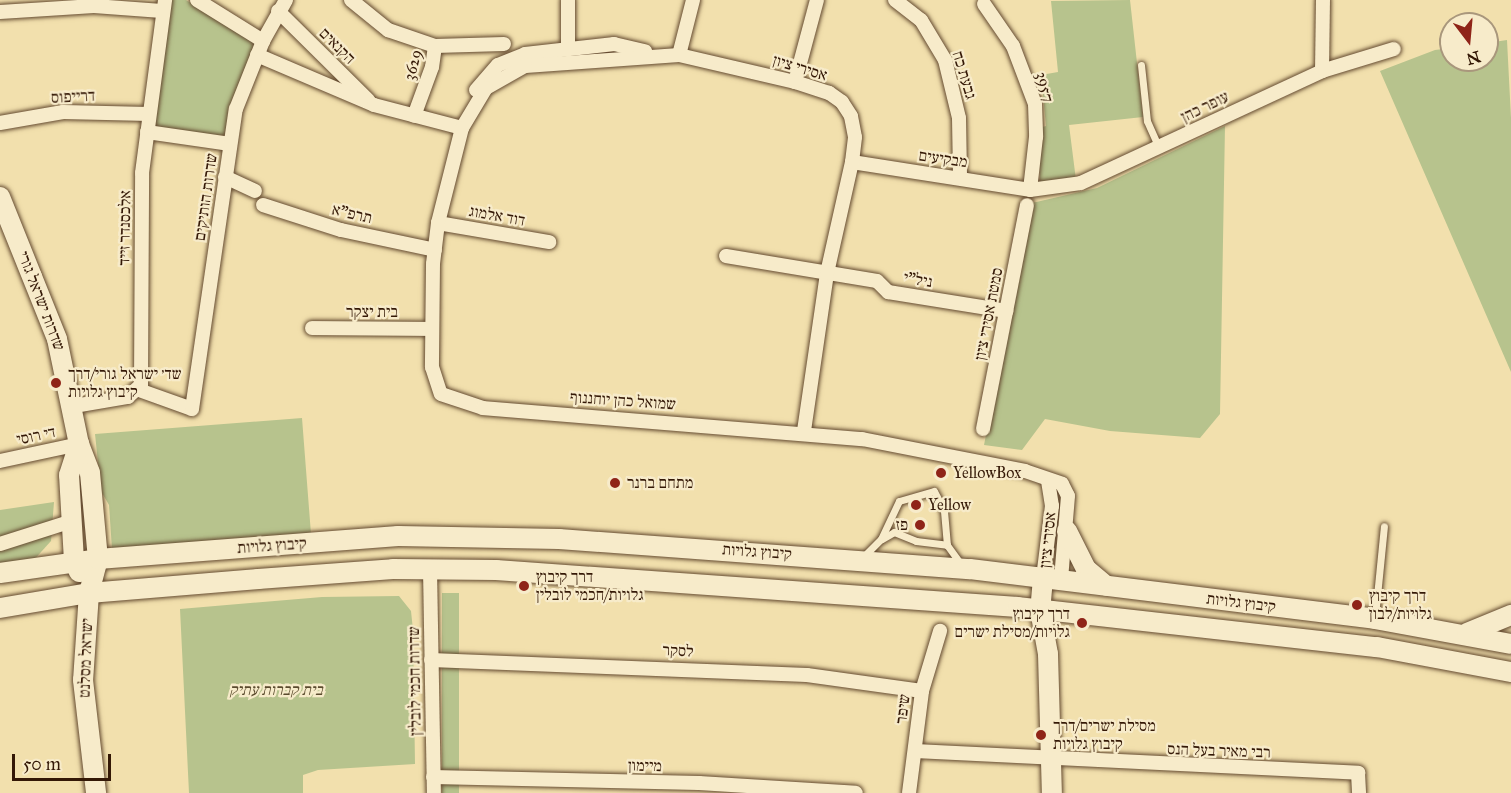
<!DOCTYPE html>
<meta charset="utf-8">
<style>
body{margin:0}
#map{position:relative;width:1511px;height:793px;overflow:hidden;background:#f2e0ad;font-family:"IM FELL Great Primer","Frank Ruhl Libre",serif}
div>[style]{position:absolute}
.green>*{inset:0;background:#b7c38d;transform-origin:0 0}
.roads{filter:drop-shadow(0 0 2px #644a30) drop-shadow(0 0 2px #644a30)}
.lane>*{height:7px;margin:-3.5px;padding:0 3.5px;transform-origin:3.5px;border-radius:3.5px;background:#f7ebca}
.street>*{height:14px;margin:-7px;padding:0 7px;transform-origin:7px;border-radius:7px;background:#f7ebca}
.secondary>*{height:20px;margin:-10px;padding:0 10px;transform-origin:10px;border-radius:10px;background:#f7ebca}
.dots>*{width:16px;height:16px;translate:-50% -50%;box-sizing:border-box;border:3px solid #f7ebca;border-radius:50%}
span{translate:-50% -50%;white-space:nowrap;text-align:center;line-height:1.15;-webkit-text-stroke:4.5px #f7ebca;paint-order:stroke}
.street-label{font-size:16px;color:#341806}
.poi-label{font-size:16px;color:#341806}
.left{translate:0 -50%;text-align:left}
.right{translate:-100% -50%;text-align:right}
.park-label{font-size:16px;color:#5b4b2e;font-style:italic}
.north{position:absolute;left:1439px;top:12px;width:60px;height:60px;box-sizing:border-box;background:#f7ebca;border:2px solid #a9977c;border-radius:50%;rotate:164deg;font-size:16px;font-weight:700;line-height:24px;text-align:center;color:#341806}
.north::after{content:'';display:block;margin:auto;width:21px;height:27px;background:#8f2418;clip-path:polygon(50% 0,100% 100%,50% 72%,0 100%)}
.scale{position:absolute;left:12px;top:754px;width:99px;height:27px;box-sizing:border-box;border:3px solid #341806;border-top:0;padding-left:8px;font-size:18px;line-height:21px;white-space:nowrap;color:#341806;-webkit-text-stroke:4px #f7ebca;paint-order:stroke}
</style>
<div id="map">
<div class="green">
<div style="clip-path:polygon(168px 0,186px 0,255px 43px,230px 105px,226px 138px,150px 130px)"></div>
<div style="clip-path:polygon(1130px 0,1143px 117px,1069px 125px,1076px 180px,1040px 183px,1039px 128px,1046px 126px,1041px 75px,1058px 72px,1051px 1px)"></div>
<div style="clip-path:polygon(1507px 40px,1511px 118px,1511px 372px,1380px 71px,1435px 50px,1451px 48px,1451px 60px,1487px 60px,1487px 43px)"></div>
<div style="clip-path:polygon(1225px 126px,1220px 414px,1200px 438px,1110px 431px,1045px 419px,1022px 450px,984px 445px,1032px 203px,1097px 188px)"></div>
<div style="clip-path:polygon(302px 418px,311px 534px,112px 549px,109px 505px,101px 491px,95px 434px)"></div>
<div style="clip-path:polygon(54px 502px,51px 541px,32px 562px,0 566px,0 510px)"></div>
<div style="left:442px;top:593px;width:17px;height:200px"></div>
<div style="clip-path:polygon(399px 596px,411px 611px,413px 630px,415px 764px,318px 770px,303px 775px,303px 793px,189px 793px,180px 609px,322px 597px)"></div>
</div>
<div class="roads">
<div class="lane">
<div style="left:1141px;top:65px;width:56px;rotate:83.9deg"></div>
<div style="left:1147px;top:121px;width:30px;rotate:66deg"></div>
<div style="left:882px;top:539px;width:14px;rotate:-30deg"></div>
<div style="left:894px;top:532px;width:24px;rotate:22deg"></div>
<div style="left:916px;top:541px;width:31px;rotate:7deg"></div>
<div style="left:863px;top:557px;width:25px;rotate:-45deg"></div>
<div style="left:881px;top:539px;width:42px;rotate:-64.7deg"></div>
<div style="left:899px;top:501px;width:36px;rotate:-16deg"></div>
<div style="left:934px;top:491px;width:22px;rotate:63deg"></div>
<div style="left:944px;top:511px;width:34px;rotate:85deg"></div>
<div style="left:947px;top:545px;width:22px;rotate:54deg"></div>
<div style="left:1375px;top:616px;width:90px;rotate:-84.3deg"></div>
</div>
<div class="street">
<div style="left:197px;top:0;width:78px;rotate:31.8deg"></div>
<div style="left:351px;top:0;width:48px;rotate:39deg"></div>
<div style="left:388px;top:30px;width:50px;rotate:18.8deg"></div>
<div style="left:435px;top:46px;width:21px;rotate:98deg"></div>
<div style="left:432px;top:67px;width:52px;rotate:110.2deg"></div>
<div style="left:568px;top:0;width:48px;rotate:90deg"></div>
<div style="left:895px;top:0;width:33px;rotate:38deg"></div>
<div style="left:921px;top:20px;width:47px;rotate:59deg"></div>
<div style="left:945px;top:60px;width:60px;rotate:76.4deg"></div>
<div style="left:959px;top:118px;width:60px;rotate:89deg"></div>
<div style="left:984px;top:4px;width:51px;rotate:55.4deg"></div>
<div style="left:1013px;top:46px;width:62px;rotate:69.2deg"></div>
<div style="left:1035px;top:104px;width:33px;rotate:88deg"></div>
<div style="left:1036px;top:137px;width:53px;rotate:96.5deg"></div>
<div style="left:278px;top:11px;width:127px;rotate:44.7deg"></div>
<div style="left:0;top:12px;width:94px;rotate:-3.7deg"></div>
<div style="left:94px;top:6px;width:68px;rotate:4.2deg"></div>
<div style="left:435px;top:46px;width:69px;rotate:-1.7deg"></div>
<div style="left:257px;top:55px;width:127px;rotate:23.1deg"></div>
<div style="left:374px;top:105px;width:91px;rotate:14.6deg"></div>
<div style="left:679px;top:55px;width:57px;rotate:-75.7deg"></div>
<div style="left:1322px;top:71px;width:71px;rotate:-89.2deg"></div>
<div style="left:795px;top:82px;width:85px;rotate:-75deg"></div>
<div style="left:476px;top:90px;width:33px;rotate:-49deg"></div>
<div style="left:498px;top:65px;width:29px;rotate:-22deg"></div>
<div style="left:525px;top:54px;width:90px;rotate:-6.4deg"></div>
<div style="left:614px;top:44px;width:32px;rotate:13deg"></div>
<div style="left:0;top:123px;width:64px;rotate:-9.9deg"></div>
<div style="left:63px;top:112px;width:86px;rotate:1.3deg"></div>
<div style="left:147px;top:132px;width:84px;rotate:8.2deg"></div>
<div style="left:852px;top:162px;width:180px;rotate:8.9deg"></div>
<div style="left:1030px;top:190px;width:51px;rotate:-7.8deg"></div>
<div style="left:1081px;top:183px;width:266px;rotate:-24.9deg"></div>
<div style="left:1322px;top:71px;width:75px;rotate:-17deg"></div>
<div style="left:225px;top:177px;width:33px;rotate:25deg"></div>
<div style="left:263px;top:205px;width:82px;rotate:17.8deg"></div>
<div style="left:341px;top:230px;width:96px;rotate:12deg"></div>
<div style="left:438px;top:223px;width:113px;rotate:9.7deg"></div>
<div style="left:726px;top:256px;width:153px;rotate:9.4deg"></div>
<div style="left:877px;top:281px;width:16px;rotate:45deg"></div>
<div style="left:888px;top:292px;width:120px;rotate:9.1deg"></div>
<div style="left:312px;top:328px;width:120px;rotate:0.5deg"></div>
<div style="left:139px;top:390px;width:56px;rotate:19.7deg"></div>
<div style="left:192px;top:409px;width:303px;rotate:-81.7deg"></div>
<div style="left:236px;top:109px;width:73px;rotate:-68.3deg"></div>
<div style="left:263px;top:41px;width:47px;rotate:-60.7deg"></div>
<div style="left:74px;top:406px;width:55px;rotate:-9.5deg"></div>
<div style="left:128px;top:397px;width:18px;rotate:-43deg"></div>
<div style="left:141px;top:385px;width:212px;rotate:-89.7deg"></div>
<div style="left:142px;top:173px;width:175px;rotate:-82.4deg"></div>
<div style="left:983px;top:429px;width:228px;rotate:-78.9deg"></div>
<div style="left:804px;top:431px;width:160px;rotate:-81.7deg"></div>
<div style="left:827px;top:273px;width:114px;rotate:-77.3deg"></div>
<div style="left:852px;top:162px;width:25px;rotate:-83deg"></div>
<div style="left:855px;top:137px;width:21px;rotate:-101deg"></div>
<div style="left:851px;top:116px;width:17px;rotate:-123deg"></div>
<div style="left:842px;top:102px;width:16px;rotate:-145deg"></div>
<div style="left:829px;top:93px;width:36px;rotate:-162deg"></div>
<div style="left:795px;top:82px;width:119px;rotate:-166.9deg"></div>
<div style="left:679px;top:55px;width:154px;rotate:175.9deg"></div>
<div style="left:525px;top:66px;width:45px;rotate:150.6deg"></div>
<div style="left:486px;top:88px;width:47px;rotate:121deg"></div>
<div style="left:462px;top:128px;width:98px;rotate:104.2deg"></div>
<div style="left:438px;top:223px;width:41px;rotate:97deg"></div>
<div style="left:433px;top:264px;width:103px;rotate:90.6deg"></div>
<div style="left:432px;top:367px;width:28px;rotate:72deg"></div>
<div style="left:441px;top:394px;width:44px;rotate:18.4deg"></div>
<div style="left:483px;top:408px;width:380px;rotate:4.7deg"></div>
<div style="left:862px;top:439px;width:166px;rotate:11.1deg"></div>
<div style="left:1025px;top:471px;width:39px;rotate:19deg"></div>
<div style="left:1062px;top:484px;width:13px;rotate:63deg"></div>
<div style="left:1068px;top:496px;width:84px;rotate:94.8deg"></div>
<div style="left:0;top:461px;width:81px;rotate:-12.1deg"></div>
<div style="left:0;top:544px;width:72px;rotate:-17.7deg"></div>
<div style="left:430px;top:569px;width:224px;rotate:89deg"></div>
<div style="left:1043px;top:578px;width:73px;rotate:-82.9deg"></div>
<div style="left:1052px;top:506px;width:26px;rotate:-99deg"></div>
<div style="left:431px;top:660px;width:376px;rotate:2.3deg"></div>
<div style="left:807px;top:675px;width:116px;rotate:7.9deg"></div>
<div style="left:915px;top:751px;width:444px;rotate:2.8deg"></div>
<div style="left:1358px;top:773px;width:20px;rotate:87deg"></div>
<div style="left:433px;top:777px;width:266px;rotate:1.3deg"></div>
<div style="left:699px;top:783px;width:157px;rotate:3.6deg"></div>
<div style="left:909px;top:793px;width:103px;rotate:-82.7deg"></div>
<div style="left:922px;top:691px;width:63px;rotate:-73.3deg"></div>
</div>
<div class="secondary">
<div style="left:0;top:197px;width:153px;rotate:68.1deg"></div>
<div style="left:57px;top:339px;width:107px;rotate:78.2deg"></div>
<div style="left:79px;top:444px;width:31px;rotate:69deg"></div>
<div style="left:90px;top:473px;width:86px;rotate:84.7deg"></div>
<div style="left:98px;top:559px;width:35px;rotate:105deg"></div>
<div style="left:89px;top:593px;width:87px;rotate:93.9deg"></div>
<div style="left:83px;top:680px;width:114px;rotate:83.4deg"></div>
<div style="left:1067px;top:531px;width:42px;rotate:63.4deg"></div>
<div style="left:1086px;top:569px;width:26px;rotate:40deg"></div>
<div style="left:79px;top:572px;width:12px;rotate:-114deg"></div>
<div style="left:74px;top:561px;width:86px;rotate:-93.3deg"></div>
<div style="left:69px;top:475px;width:33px;rotate:-72deg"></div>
<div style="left:0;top:573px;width:99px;rotate:-8.1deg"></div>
<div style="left:98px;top:559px;width:301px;rotate:-4.4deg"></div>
<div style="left:398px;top:536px;width:161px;rotate:1.1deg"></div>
<div style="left:559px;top:539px;width:412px;rotate:4.2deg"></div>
<div style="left:970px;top:569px;width:408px;rotate:7deg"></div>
<div style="left:1375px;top:619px;width:138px;rotate:10.4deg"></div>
<div style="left:1043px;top:578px;width:32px;rotate:95deg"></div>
<div style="left:1040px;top:610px;width:45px;rotate:79.7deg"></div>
<div style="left:1048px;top:654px;width:139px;rotate:88.4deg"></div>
<div style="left:0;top:608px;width:90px;rotate:-9.6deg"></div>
<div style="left:89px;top:593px;width:170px;rotate:-4.7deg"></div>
<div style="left:258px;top:579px;width:135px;rotate:-4.2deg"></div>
<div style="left:393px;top:569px;width:103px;rotate:0.6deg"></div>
<div style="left:496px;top:570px;width:523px;rotate:4.05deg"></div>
<div style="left:1018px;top:607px;width:361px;rotate:6.4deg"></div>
<div style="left:1377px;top:647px;width:136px;rotate:10.6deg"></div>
<div style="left:1467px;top:633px;width:48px;rotate:-22.2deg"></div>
</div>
</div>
<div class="dots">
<div style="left:56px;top:383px;background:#8f2418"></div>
<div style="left:941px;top:473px;background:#8f2418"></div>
<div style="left:615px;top:483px;background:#8f2418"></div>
<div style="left:916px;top:505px;background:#8f2418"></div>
<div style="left:920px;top:525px;background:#8f2418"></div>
<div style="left:524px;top:586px;background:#8f2418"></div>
<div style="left:1357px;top:605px;background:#8f2418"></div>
<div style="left:1082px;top:623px;background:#8f2418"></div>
<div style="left:1041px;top:735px;background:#8f2418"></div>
</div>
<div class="street-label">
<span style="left:337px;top:46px;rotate:45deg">הקנאים</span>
<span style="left:413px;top:65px;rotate:-75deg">3629</span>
<span style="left:800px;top:68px;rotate:17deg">אסירי ציון</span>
<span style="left:964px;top:75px;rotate:73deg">גבעת כח</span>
<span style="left:1045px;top:87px;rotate:74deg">3957</span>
<span style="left:73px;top:97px;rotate:-3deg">דרייפוס</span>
<span style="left:1205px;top:107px;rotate:-26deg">עופר כהן</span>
<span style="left:943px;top:159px;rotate:8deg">מבקיעים</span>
<span style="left:206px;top:197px;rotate:-82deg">שדרות הותיקים</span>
<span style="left:352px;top:214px;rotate:13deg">תרפ"א</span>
<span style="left:497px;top:216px;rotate:10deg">דוד אלמוג</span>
<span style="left:125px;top:228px;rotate:-89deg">אלכסנדר זייד</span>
<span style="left:918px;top:280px;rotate:10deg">ניל"י</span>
<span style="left:41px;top:301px;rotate:69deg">שדרות ישראל גורי</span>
<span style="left:372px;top:312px">בית יצקר</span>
<span style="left:989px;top:314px;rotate:-79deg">סמטת אסירי ציון</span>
<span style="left:623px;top:401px;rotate:4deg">שמואל כהן יוחננוף</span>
<span style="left:36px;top:436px;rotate:-12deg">די רוסי</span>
<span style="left:1048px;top:540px;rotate:-84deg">אסירי ציון</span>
<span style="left:272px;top:546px;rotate:-4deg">קיבוץ גלויות</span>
<span style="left:757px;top:552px;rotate:4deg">קיבוץ גלויות</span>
<span style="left:1241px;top:603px;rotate:7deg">קיבוץ גלויות</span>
<span style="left:678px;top:651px;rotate:3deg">לסקר</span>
<span style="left:86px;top:658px;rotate:-88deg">ישראל מסלנט</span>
<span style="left:415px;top:681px;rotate:-91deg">שדרות חכמי לובלין</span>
<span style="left:903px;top:709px;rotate:-83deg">שיפר</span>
<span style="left:1219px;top:751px;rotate:2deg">רבי מאיר בעל הנס</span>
<span style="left:645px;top:766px;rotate:1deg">מיימון</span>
</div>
<div class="poi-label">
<span class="left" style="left:68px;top:383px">שד׳ ישראל גורי/דרך<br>קיבוץ גלויות</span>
<span class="left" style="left:953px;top:473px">YellowBox</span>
<span class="left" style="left:627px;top:483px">מתחם ברנר</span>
<span class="left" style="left:928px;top:505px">Yellow</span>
<span class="right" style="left:908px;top:525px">פז</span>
<span class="left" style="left:536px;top:586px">דרך קיבוץ<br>גלויות/חכמי לובלין</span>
<span class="left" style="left:1369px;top:605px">דרך קיבוץ<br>גלויות/לבון</span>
<span class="right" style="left:1070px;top:623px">דרך קיבוץ<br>גלויות/מסילת ישרים</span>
<span class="left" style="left:1053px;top:735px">מסילת ישרים/דרך<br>קיבוץ גלויות</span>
</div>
<div class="park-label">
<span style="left:276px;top:690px">בית קברות עתיק</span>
</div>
<div class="north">N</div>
<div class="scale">50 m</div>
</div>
